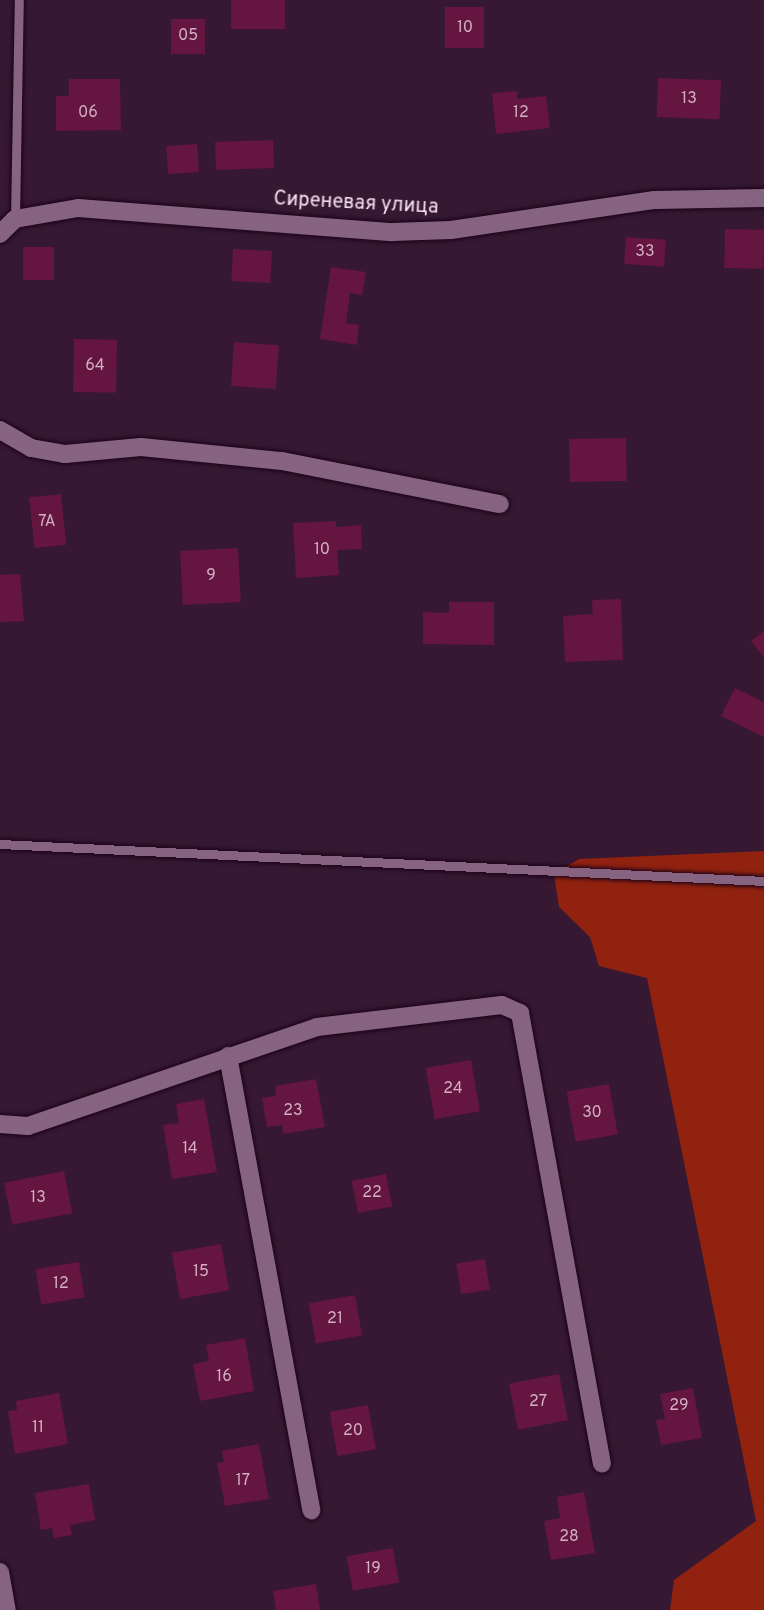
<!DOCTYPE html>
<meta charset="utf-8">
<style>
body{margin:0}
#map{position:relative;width:764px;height:1610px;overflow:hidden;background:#361832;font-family:Overpass,sans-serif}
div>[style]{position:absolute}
.forest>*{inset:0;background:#91220f}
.building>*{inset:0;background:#641540;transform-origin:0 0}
.roads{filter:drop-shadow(0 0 2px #1c0219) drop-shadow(0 0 2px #1c0219)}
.service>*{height:9px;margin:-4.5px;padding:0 4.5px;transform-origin:4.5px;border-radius:4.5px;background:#866380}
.minor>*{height:18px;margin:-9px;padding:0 9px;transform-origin:9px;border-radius:9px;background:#866380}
span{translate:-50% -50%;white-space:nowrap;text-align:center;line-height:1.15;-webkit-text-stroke:6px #361832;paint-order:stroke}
.number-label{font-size:16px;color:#d2afc6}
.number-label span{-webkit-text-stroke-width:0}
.street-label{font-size:20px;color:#f6e2f2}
</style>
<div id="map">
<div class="forest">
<div style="clip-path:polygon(764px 851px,764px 1610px,670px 1610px,674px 1580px,756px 1521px,647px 978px,599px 966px,590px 937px,559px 907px,554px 874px,579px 859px)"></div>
</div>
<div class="building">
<div style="left:231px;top:0;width:54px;height:29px"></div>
<div style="left:445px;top:7px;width:39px;height:41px"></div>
<div style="left:171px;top:19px;width:34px;height:35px"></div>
<div style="left:658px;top:78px;width:63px;height:39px;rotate:2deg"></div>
<div style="clip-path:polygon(69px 79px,120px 79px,121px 130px,56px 131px,56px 96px,69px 96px)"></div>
<div style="clip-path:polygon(517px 91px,517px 99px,546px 96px,550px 128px,496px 134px,492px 93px)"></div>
<div style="left:273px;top:140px;width:28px;height:58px;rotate:88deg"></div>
<div style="left:197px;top:144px;width:28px;height:31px;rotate:86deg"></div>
<div style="left:725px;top:229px;width:39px;height:39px;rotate:1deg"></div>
<div style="left:626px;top:237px;width:40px;height:27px;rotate:4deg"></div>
<div style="left:23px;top:247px;width:31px;height:33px"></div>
<div style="left:233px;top:249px;width:39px;height:32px;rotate:3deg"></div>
<div style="clip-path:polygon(331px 267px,366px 272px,362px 295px,350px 293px,346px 323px,359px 325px,357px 345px,320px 339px)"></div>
<div style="left:74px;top:339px;width:43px;height:53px;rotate:1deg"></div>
<div style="left:234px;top:342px;width:45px;height:44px;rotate:4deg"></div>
<div style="left:626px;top:438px;width:43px;height:57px;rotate:89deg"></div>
<div style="left:61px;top:494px;width:51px;height:32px;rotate:84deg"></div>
<div style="clip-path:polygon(336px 521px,336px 527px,361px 525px,362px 549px,337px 550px,339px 575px,296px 578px,293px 523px)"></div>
<div style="left:238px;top:548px;width:54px;height:58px;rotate:87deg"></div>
<div style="clip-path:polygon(20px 574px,24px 621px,0 622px,0 575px)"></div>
<div style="clip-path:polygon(621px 599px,623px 660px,565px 662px,563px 616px,593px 614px,592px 600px)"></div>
<div style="clip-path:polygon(449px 602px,494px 602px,494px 645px,423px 644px,423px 612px,449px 613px)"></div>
<div style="clip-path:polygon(764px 631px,764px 658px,751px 641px)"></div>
<div style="clip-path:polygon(735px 688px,764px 702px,764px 737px,721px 716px)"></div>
<div style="left:471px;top:1060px;width:52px;height:46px;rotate:80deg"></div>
<div style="clip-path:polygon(316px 1079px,325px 1127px,283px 1134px,282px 1125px,267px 1127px,262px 1098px,276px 1096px,275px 1086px)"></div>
<div style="left:609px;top:1084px;width:51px;height:43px;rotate:80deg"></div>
<div style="clip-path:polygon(204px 1099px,217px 1172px,172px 1179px,163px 1125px,179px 1123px,176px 1104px)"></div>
<div style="left:64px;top:1171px;width:43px;height:61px;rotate:79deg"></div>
<div style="left:386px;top:1174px;width:33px;height:35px;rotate:79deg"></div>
<div style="left:221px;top:1244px;width:47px;height:50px;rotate:80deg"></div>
<div style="left:485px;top:1259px;width:31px;height:29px;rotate:81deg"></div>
<div style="left:79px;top:1262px;width:36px;height:44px;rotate:81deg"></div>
<div style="left:355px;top:1295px;width:41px;height:47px;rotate:80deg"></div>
<div style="clip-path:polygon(245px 1338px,254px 1391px,200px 1401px,193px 1364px,209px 1361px,206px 1345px)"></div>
<div style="left:559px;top:1374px;width:47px;height:51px;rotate:79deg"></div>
<div style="clip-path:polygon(693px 1388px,702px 1438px,661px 1445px,656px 1420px,665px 1419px,660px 1394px)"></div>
<div style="clip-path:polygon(59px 1393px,68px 1444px,15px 1454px,8px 1411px,17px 1410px,16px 1401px)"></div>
<div style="left:368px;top:1405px;width:45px;height:39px;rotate:80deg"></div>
<div style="clip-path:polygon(259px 1444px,269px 1499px,225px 1506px,217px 1463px,224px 1462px,222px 1451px)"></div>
<div style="clip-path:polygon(89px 1484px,95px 1520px,70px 1525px,72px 1535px,54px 1538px,52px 1528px,41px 1530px,35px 1493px)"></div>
<div style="clip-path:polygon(584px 1492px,595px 1553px,551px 1560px,544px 1521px,560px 1518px,557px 1497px)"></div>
<div style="left:393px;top:1548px;width:35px;height:47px;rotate:80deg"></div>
<div style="clip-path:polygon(316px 1584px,320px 1610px,276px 1610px,273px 1591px)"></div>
</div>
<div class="roads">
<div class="service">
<div style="left:15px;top:219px;width:219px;rotate:-89deg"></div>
<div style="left:0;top:844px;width:765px;rotate:2.77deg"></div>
</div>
<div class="minor">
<div style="left:0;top:234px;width:21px;rotate:-45deg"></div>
<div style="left:15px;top:219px;width:64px;rotate:-9.9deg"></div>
<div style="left:78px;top:208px;width:315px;rotate:4.4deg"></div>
<div style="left:392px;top:232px;width:59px;rotate:-1.9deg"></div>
<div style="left:451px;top:230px;width:206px;rotate:-8.4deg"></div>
<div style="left:655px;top:200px;width:109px;rotate:-1.1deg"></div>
<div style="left:0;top:430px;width:36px;rotate:30deg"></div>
<div style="left:31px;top:448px;width:35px;rotate:10deg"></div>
<div style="left:65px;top:454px;width:76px;rotate:-5.3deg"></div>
<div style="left:141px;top:447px;width:142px;rotate:5.7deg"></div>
<div style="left:282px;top:461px;width:222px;rotate:11.2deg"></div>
<div style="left:228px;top:1056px;width:462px;rotate:79.6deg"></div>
<div style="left:0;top:1124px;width:28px;rotate:4deg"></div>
<div style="left:28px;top:1126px;width:305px;rotate:-18.9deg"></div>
<div style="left:317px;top:1027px;width:186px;rotate:-6.8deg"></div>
<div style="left:502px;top:1005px;width:20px;rotate:24deg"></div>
<div style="left:520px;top:1013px;width:458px;rotate:79.7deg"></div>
<div style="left:0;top:1572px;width:39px;rotate:80deg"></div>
</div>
</div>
<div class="number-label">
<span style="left:465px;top:28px">10</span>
<span style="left:188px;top:36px">05</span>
<span style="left:689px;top:99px">13</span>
<span style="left:88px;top:113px">06</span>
<span style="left:521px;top:113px">12</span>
<span style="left:645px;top:252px">33</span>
<span style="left:95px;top:366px">64</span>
<span style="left:47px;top:522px">7А</span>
<span style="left:322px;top:550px">10</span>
<span style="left:211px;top:576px">9</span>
<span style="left:453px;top:1089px">24</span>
<span style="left:293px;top:1111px">23</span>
<span style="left:592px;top:1113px">30</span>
<span style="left:190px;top:1149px">14</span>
<span style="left:372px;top:1193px">22</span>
<span style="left:38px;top:1198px">13</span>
<span style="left:201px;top:1272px">15</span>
<span style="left:61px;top:1284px">12</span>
<span style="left:335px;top:1319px">21</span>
<span style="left:224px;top:1377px">16</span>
<span style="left:538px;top:1402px">27</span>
<span style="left:679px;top:1406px">29</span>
<span style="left:38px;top:1428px">11</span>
<span style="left:353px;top:1431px">20</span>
<span style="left:243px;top:1481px">17</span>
<span style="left:569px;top:1537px">28</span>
<span style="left:373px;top:1569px">19</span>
</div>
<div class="street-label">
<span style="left:356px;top:204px;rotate:3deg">Сиреневая улица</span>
</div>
</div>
